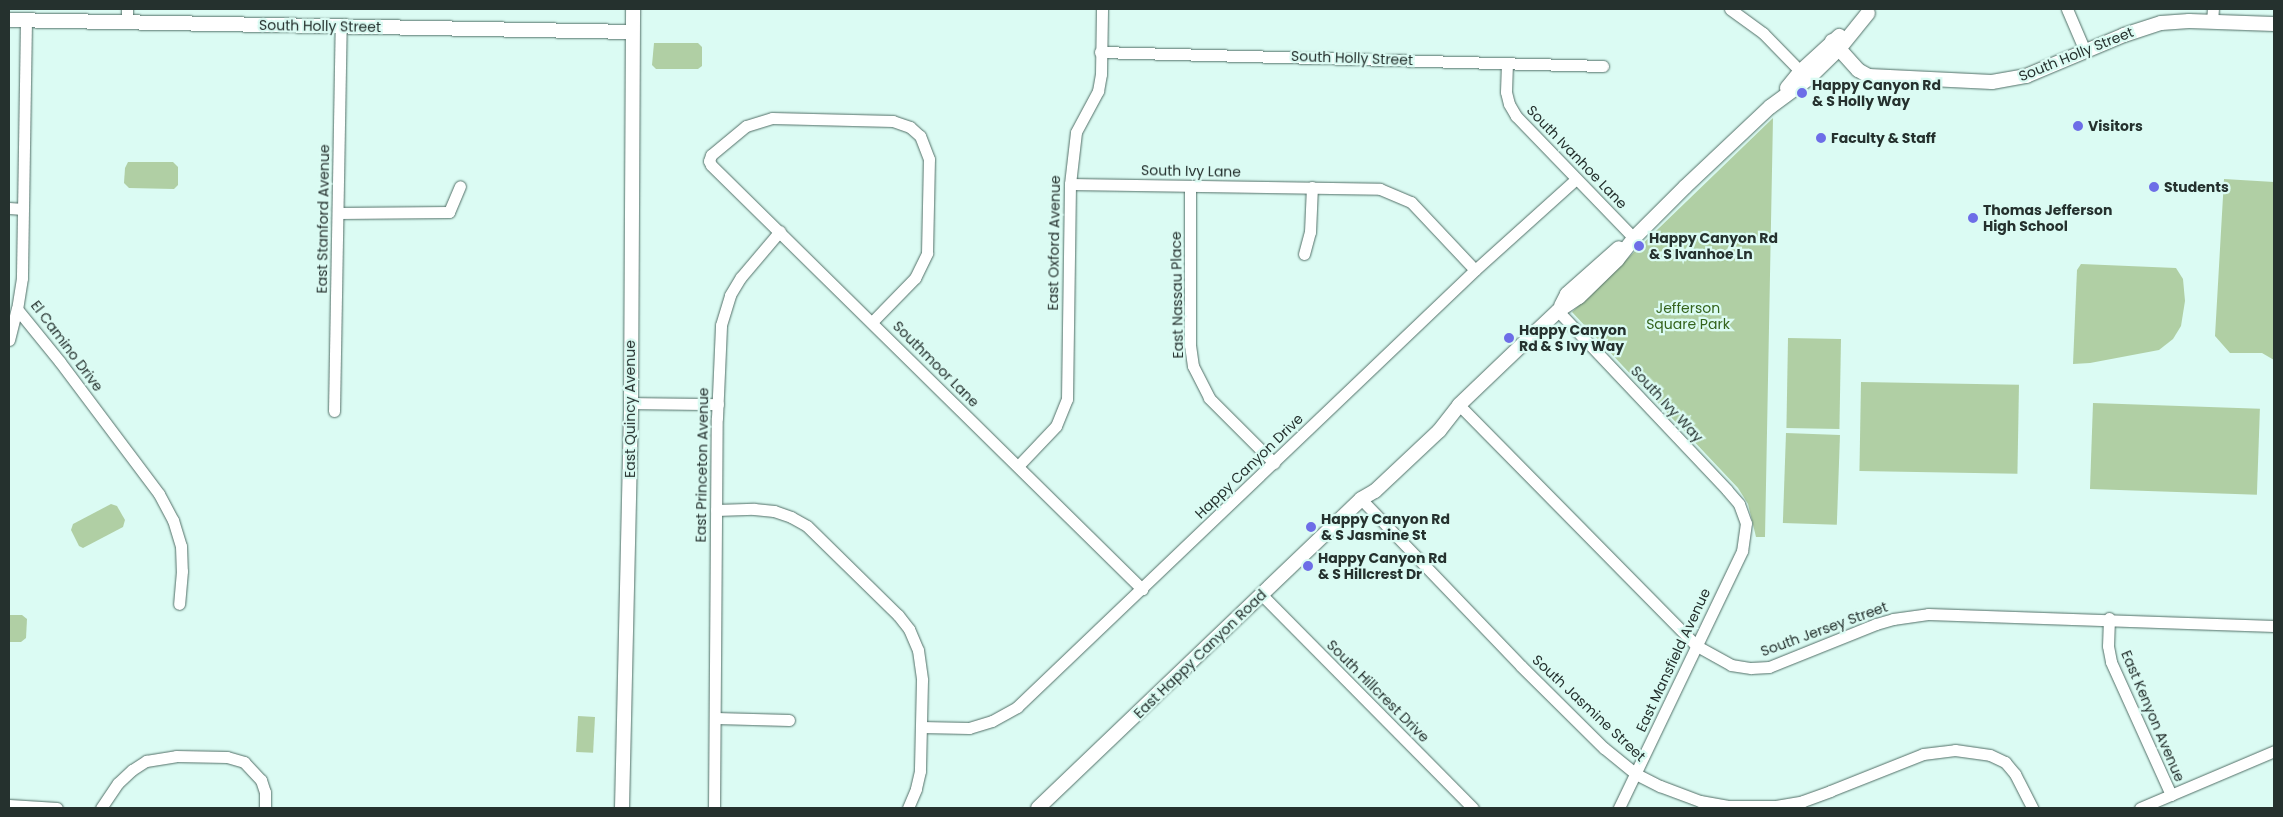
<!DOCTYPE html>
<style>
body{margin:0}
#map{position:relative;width:2283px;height:817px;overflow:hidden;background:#dbfbf3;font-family:Poppins,sans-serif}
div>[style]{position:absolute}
.green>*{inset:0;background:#b0cfa4;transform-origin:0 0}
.roads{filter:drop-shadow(0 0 1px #526f67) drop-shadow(0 0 1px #526f67)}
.minor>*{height:11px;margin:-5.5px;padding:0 5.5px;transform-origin:5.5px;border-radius:5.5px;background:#fff}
.tertiary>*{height:14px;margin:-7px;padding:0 7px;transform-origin:7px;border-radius:7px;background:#fff}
.dots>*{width:14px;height:14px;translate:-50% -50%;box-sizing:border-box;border:2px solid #dbfbf3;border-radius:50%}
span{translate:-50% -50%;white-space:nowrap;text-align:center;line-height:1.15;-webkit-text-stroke:4.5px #dbfbf3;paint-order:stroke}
.street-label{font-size:14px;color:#25312e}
.poi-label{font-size:14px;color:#25312e;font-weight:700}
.left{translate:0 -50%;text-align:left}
.park-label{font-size:14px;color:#34631c}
.frame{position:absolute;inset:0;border:10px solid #25312e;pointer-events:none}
</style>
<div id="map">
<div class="green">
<div style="clip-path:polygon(654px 43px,698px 43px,702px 47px,702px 66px,698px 69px,656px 69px,652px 65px)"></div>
<div style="clip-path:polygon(1773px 118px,1765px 537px,1756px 537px,1748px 504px,1738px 488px,1572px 312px)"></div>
<div style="clip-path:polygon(128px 162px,173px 162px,178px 167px,178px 185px,174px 189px,129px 188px,124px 183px,125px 168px)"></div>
<div style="clip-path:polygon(2224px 179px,2274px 182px,2274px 360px,2262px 353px,2230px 353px,2215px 336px)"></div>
<div style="clip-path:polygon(2081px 264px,2176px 268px,2183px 279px,2185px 301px,2181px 326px,2173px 339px,2159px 350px,2090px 363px,2073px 364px,2077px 270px)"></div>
<div style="left:1788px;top:338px;width:53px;height:90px;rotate:1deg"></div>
<div style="left:1861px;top:382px;width:158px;height:89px;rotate:1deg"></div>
<div style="left:2093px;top:403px;width:167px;height:86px;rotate:2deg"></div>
<div style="left:1786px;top:433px;width:54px;height:90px;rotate:2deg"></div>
<div style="clip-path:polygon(111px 504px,117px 506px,125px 520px,123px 527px,83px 548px,79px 546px,71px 530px,73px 524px)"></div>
<div style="clip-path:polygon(9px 615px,22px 615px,27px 619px,26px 638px,21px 642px,9px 642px)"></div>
<div style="left:578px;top:716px;width:17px;height:36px;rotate:3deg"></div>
</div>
<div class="roads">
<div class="minor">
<div style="left:127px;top:9px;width:13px;rotate:90deg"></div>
<div style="left:1730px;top:9px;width:41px;rotate:36deg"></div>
<div style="left:1763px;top:33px;width:62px;rotate:45.7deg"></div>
<div style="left:2067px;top:9px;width:46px;rotate:66.8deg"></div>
<div style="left:26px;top:20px;width:258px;rotate:90.9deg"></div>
<div style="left:22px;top:278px;width:31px;rotate:99deg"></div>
<div style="left:17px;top:309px;width:68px;rotate:50.9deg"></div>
<div style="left:60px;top:362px;width:165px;rotate:53.1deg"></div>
<div style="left:159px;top:494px;width:30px;rotate:62deg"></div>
<div style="left:173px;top:520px;width:27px;rotate:73deg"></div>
<div style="left:181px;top:546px;width:25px;rotate:88deg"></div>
<div style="left:182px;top:571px;width:33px;rotate:95deg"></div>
<div style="left:2212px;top:22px;width:13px;rotate:-86deg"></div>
<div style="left:1100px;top:52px;width:503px;rotate:1.59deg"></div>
<div style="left:1507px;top:63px;width:29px;rotate:92deg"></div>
<div style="left:1506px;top:92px;width:12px;rotate:76deg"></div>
<div style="left:1509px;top:104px;width:14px;rotate:60deg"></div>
<div style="left:1516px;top:116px;width:170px;rotate:46deg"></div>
<div style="left:1070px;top:184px;width:310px;rotate:0.9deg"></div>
<div style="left:1380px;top:189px;width:34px;rotate:23deg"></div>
<div style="left:1411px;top:202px;width:93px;rotate:46.7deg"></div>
<div style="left:1190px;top:186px;width:159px;rotate:90deg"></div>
<div style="left:1190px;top:345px;width:21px;rotate:82deg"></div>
<div style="left:1193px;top:366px;width:36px;rotate:63deg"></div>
<div style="left:1209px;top:398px;width:92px;rotate:45deg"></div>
<div style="left:9px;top:208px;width:14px;rotate:4deg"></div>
<div style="left:338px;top:213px;width:111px;rotate:-0.5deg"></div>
<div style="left:449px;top:212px;width:28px;rotate:-67deg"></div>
<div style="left:1304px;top:254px;width:23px;rotate:-75deg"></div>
<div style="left:1310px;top:232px;width:45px;rotate:-87.5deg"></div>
<div style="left:1558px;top:311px;width:246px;rotate:46.6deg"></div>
<div style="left:1727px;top:490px;width:18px;rotate:49deg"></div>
<div style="left:1739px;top:504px;width:20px;rotate:70deg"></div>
<div style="left:1746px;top:523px;width:28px;rotate:98deg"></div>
<div style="left:1742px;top:551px;width:285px;rotate:115.6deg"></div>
<div style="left:872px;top:322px;width:62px;rotate:-45.7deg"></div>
<div style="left:915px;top:278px;width:28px;rotate:-64deg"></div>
<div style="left:927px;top:253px;width:94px;rotate:-88.8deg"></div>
<div style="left:929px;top:159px;width:25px;rotate:-111deg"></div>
<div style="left:920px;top:136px;width:13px;rotate:-138deg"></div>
<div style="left:910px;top:127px;width:18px;rotate:-161deg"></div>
<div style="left:893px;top:121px;width:121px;rotate:-178.6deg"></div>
<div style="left:772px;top:118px;width:27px;rotate:163deg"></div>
<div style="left:746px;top:126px;width:45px;rotate:140.4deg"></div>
<div style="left:711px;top:155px;width:6px;rotate:108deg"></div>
<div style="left:709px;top:161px;width:4px;rotate:63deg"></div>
<div style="left:711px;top:165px;width:605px;rotate:44.53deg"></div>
<div style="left:9px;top:340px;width:32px;rotate:-76deg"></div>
<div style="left:631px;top:403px;width:87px;rotate:0.7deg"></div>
<div style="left:1459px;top:405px;width:339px;rotate:45.4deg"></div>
<div style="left:1697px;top:646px;width:39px;rotate:29deg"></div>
<div style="left:1731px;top:665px;width:20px;rotate:9deg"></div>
<div style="left:1751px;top:668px;width:18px;rotate:-3deg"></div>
<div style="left:1769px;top:667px;width:115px;rotate:-21.9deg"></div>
<div style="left:1876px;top:624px;width:18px;rotate:-16deg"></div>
<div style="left:1893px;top:619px;width:35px;rotate:-8deg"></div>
<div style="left:1928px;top:614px;width:346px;rotate:2deg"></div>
<div style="left:334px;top:411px;width:384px;rotate:-89deg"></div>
<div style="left:1018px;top:466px;width:55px;rotate:-46.5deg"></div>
<div style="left:1056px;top:426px;width:29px;rotate:-68deg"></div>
<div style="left:1067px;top:399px;width:215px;rotate:-89.2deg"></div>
<div style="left:1070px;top:184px;width:52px;rotate:-83.4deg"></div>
<div style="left:1076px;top:132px;width:47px;rotate:-61.8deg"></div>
<div style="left:1098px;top:91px;width:17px;rotate:-80deg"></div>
<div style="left:1101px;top:74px;width:65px;rotate:-89.1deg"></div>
<div style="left:1361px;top:499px;width:231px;rotate:46.2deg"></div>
<div style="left:1521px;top:666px;width:117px;rotate:44.7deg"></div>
<div style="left:1604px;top:748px;width:41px;rotate:39.1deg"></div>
<div style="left:1636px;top:774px;width:27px;rotate:27deg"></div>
<div style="left:1660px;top:786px;width:43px;rotate:20.6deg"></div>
<div style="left:1700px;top:801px;width:27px;rotate:10deg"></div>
<div style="left:1727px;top:806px;width:49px"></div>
<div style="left:1776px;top:806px;width:27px;rotate:-10deg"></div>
<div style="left:1803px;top:801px;width:29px;rotate:-20deg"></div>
<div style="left:1830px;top:791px;width:100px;rotate:-21.7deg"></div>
<div style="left:1923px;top:754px;width:32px;rotate:-7deg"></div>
<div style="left:1955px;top:750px;width:35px;rotate:8deg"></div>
<div style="left:1990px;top:755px;width:17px;rotate:25deg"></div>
<div style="left:2005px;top:762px;width:16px;rotate:50deg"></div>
<div style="left:2015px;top:774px;width:38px;rotate:63deg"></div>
<div style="left:716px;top:510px;width:38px;rotate:-2deg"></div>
<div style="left:754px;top:509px;width:20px;rotate:6deg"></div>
<div style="left:774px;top:511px;width:18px;rotate:19deg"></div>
<div style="left:791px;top:517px;width:18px;rotate:29deg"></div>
<div style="left:807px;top:526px;width:127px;rotate:44.4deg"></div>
<div style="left:898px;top:615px;width:18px;rotate:52deg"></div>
<div style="left:909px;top:629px;width:23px;rotate:67deg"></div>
<div style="left:918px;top:650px;width:30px;rotate:82deg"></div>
<div style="left:922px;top:680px;width:91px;rotate:91.3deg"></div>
<div style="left:920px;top:771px;width:18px;rotate:103deg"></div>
<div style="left:916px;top:789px;width:21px;rotate:113deg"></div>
<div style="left:1262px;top:595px;width:300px;rotate:45.3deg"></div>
<div style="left:2109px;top:618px;width:28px;rotate:92deg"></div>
<div style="left:2108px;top:646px;width:16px;rotate:79deg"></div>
<div style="left:2111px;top:662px;width:146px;rotate:65.7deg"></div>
<div style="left:716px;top:718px;width:73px;rotate:1.6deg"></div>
<div style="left:921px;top:727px;width:48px;rotate:1.2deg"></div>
<div style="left:969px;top:728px;width:24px;rotate:-17deg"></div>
<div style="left:992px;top:721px;width:29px;rotate:-29deg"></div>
<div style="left:1017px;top:707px;width:633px;rotate:-43.66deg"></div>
<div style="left:1475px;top:270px;width:136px;rotate:-42deg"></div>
<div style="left:9px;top:805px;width:48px;rotate:3.6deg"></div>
<div style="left:101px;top:808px;width:30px;rotate:-56deg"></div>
<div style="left:118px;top:783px;width:19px;rotate:-43deg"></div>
<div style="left:132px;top:770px;width:17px;rotate:-33deg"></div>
<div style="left:146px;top:761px;width:30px;rotate:-9deg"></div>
<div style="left:176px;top:756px;width:51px;rotate:1.1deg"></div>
<div style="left:227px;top:757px;width:18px;rotate:16deg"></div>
<div style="left:244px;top:762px;width:25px;rotate:47deg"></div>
<div style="left:261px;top:780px;width:13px;rotate:72deg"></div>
<div style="left:265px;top:792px;width:16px;rotate:90deg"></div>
<div style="left:714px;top:808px;width:390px;rotate:-89.6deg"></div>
<div style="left:717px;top:418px;width:93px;rotate:-87.5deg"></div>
<div style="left:721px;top:325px;width:31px;rotate:-73deg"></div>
<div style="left:730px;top:295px;width:21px;rotate:-59deg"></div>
<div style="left:741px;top:277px;width:60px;rotate:-49.7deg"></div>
<div style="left:2140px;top:808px;width:146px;rotate:-23deg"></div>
</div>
<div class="tertiary">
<div style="left:9px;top:20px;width:623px;rotate:1.1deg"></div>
<div style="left:1832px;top:41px;width:39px;rotate:48deg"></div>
<div style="left:1858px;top:70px;width:13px;rotate:29deg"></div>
<div style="left:1869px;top:76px;width:123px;rotate:2.8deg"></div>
<div style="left:1992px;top:82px;width:35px;rotate:-10deg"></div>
<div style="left:2026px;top:76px;width:106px;rotate:-22.7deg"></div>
<div style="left:2124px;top:35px;width:39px;rotate:-18deg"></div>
<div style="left:2161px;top:23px;width:28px;rotate:-4deg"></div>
<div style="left:2189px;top:21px;width:85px;rotate:2deg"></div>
<div style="left:1787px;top:88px;width:22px;rotate:-51deg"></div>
<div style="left:1801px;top:71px;width:52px;rotate:-42.6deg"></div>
<div style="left:1561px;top:306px;width:13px;rotate:-63deg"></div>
<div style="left:1567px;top:294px;width:69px;rotate:-41.5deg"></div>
<div style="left:622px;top:808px;width:405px;rotate:-88.7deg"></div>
<div style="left:631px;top:403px;width:394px;rotate:-89.7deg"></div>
<div style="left:1038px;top:808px;width:447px;rotate:-43.7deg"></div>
<div style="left:1361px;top:499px;width:16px;rotate:-30deg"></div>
<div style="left:1375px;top:491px;width:88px;rotate:-43.2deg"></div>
<div style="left:1439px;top:431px;width:33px;rotate:-52deg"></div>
<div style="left:1459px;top:405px;width:93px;rotate:-43.7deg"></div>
<div style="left:1526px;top:341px;width:44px;rotate:-43.2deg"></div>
<div style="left:1558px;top:311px;width:25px;rotate:-34deg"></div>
<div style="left:1579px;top:297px;width:53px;rotate:-44.2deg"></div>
<div style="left:1617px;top:260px;width:28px;rotate:-52deg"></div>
<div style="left:1634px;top:238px;width:72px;rotate:-45deg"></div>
<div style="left:1685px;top:187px;width:117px;rotate:-43.3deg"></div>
<div style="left:1770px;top:107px;width:47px;rotate:-36.4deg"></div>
<div style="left:1808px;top:79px;width:43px;rotate:-44.1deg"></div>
<div style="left:1839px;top:49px;width:46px;rotate:-51.1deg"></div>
</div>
</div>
<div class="dots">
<div style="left:1802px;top:93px;background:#6d6de7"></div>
<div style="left:2078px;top:126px;background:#6d6de7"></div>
<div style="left:1821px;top:138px;background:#6d6de7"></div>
<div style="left:2154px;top:187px;background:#6d6de7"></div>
<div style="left:1973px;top:218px;background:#6d6de7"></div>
<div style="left:1639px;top:246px;background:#6d6de7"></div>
<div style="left:1509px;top:338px;background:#6d6de7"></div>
<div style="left:1311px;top:527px;background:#6d6de7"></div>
<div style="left:1308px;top:566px;background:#6d6de7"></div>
</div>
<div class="street-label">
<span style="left:320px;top:26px;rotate:1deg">South Holly Street</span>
<span style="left:2076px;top:54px;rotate:-22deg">South Holly Street</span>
<span style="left:1352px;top:58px;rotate:2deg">South Holly Street</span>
<span style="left:1577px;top:157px;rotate:46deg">South Ivanhoe Lane</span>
<span style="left:1191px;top:171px;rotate:1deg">South Ivy Lane</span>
<span style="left:323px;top:219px;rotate:-89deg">East Stanford Avenue</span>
<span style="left:1054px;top:243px;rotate:-89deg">East Oxford Avenue</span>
<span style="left:1177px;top:295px;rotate:-91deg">East Nassau Place</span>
<span style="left:67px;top:346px;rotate:53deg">El Camino Drive</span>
<span style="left:936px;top:364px;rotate:45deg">Southmoor Lane</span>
<span style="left:1667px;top:404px;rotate:47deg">South Ivy Way</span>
<span style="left:630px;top:409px;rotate:-90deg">East Quincy Avenue</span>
<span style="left:702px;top:465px;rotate:-89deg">East Princeton Avenue</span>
<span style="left:1249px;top:466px;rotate:-44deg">Happy Canyon Drive</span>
<span style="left:1824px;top:629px;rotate:-20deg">South Jersey Street</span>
<span style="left:1200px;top:654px;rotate:-44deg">East Happy Canyon Road</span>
<span style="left:1673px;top:660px;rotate:-65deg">East Mansfield Avenue</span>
<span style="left:1378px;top:691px;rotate:45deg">South Hillcrest Drive</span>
<span style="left:1589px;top:708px;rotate:43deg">South Jasmine Street</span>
<span style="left:2153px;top:716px;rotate:67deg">East Kenyon Avenue</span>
</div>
<div class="poi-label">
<span class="left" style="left:1812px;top:93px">Happy Canyon Rd<br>&amp; S Holly Way</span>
<span class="left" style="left:2088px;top:126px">Visitors</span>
<span class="left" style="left:1831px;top:138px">Faculty &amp; Staff</span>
<span class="left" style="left:2164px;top:187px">Students</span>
<span class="left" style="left:1983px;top:218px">Thomas Jefferson<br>High School</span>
<span class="left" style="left:1649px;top:246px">Happy Canyon Rd<br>&amp; S Ivanhoe Ln</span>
<span class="left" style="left:1519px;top:338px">Happy Canyon<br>Rd &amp; S Ivy Way</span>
<span class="left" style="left:1321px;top:527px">Happy Canyon Rd<br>&amp; S Jasmine St</span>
<span class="left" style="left:1318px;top:566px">Happy Canyon Rd<br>&amp; S Hillcrest Dr</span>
</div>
<div class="park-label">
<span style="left:1688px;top:316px">Jefferson<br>Square Park</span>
</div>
<div class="frame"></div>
</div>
